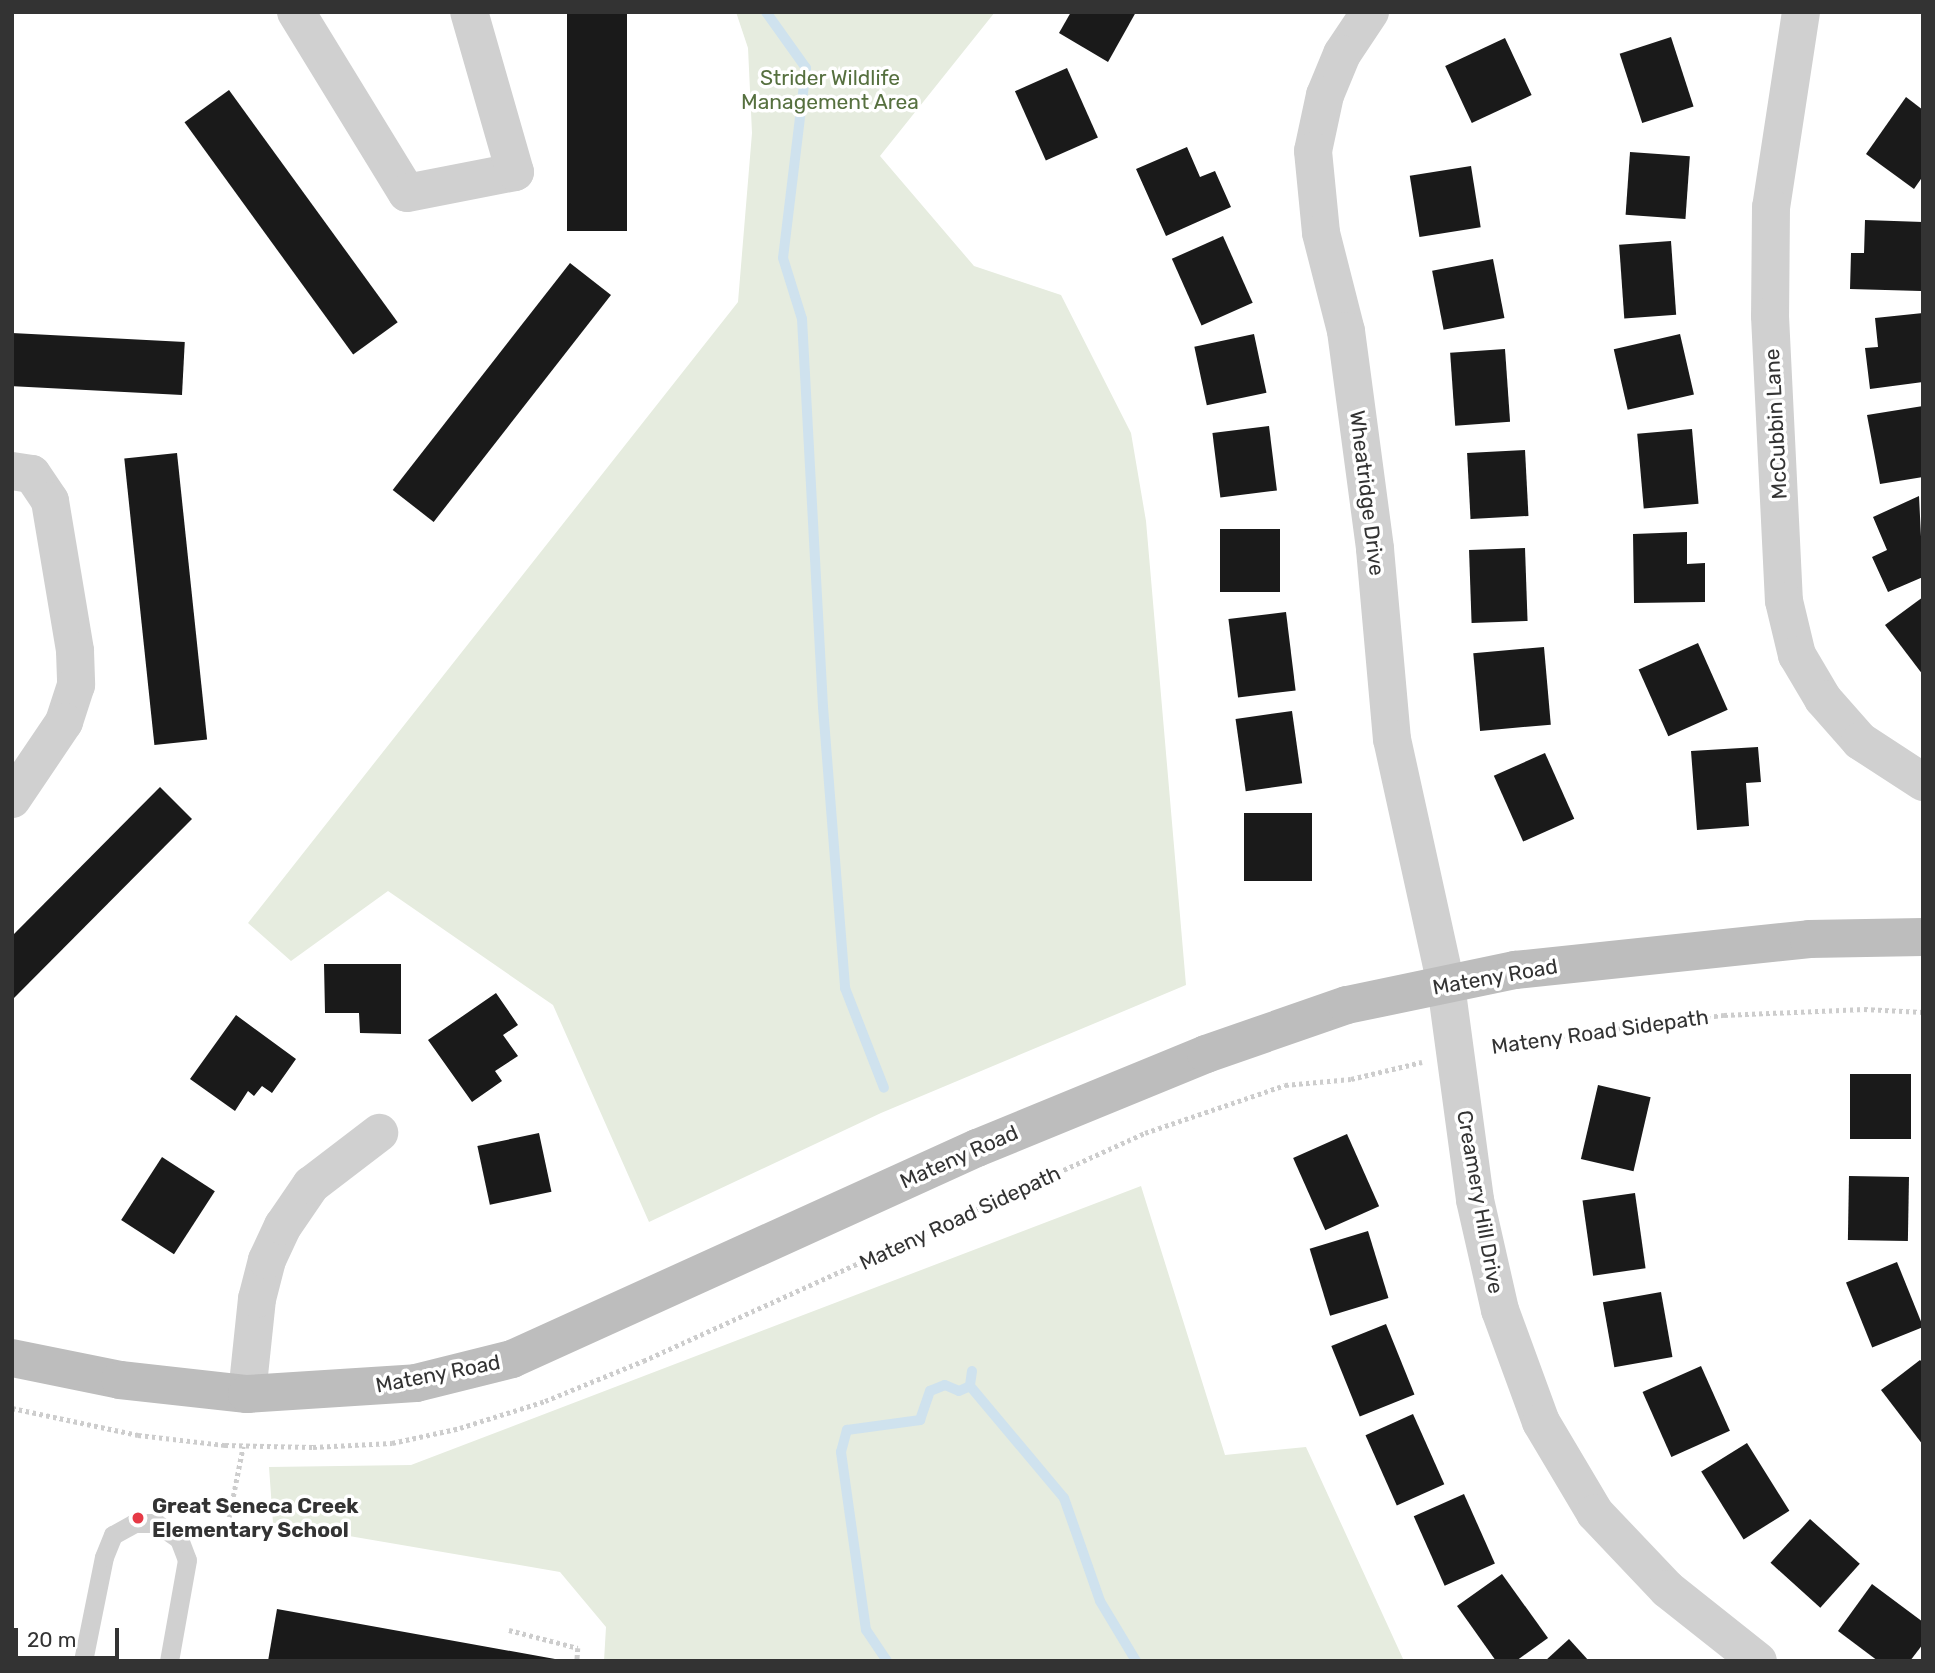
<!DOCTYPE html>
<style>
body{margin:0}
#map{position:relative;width:1935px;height:1673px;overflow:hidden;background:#fff;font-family:Rubik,sans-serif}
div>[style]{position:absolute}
.green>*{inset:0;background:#e6ecdf}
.stream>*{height:10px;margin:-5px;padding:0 5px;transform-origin:5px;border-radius:5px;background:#cfe2ee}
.building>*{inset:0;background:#1a1a1a;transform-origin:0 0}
.path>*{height:4.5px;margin-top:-2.25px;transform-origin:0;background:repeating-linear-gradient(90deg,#cdcdcd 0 3.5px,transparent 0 7px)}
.lane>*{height:19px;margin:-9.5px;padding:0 9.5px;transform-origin:9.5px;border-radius:9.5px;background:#d0d0d0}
.street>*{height:38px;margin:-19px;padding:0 19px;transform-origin:19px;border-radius:19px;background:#d0d0d0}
.secondary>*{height:38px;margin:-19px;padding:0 19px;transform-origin:19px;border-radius:19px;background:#bdbdbd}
.dots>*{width:19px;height:19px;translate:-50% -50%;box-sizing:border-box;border:4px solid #fff;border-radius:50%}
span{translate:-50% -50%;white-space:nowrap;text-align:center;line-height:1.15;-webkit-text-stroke:7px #fff;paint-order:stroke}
.park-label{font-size:21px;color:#56703f}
.street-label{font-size:21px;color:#333}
.poi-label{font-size:21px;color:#333;font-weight:700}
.left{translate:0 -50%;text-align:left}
.frame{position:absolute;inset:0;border:14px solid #333;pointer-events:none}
.scale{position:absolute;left:14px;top:1628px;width:105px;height:32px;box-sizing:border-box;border:4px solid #333;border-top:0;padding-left:9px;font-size:21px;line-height:24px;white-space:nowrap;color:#333;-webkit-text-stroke:5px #fff;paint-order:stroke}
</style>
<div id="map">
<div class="green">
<div style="clip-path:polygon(736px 12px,995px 12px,880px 156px,974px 266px,1061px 295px,1131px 433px,1146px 521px,1186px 985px,881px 1113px,649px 1222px,553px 1005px,388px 891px,291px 961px,248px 923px,738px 302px,752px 133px,748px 48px)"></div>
<div style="clip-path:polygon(1141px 1186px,1225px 1455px,1306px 1447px,1404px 1661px,604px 1661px,606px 1627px,560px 1572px,273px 1523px,269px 1467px,411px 1465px)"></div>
</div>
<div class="stream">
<div style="left:766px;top:12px;width:69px;rotate:54.5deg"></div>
<div style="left:806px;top:68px;width:191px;rotate:96.9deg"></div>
<div style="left:783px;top:258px;width:64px;rotate:72.7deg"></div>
<div style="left:802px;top:319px;width:389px;rotate:86.9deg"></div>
<div style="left:823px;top:707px;width:282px;rotate:85.5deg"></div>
<div style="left:845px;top:988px;width:107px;rotate:68.7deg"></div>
<div style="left:972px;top:1371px;width:15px;rotate:98deg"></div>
<div style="left:970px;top:1386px;width:146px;rotate:50deg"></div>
<div style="left:1064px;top:1498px;width:109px;rotate:70.7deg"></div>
<div style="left:1100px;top:1601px;width:70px;rotate:59deg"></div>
<div style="left:887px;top:1661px;width:37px;rotate:-124deg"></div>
<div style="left:866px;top:1630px;width:180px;rotate:-98deg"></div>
<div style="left:841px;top:1452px;width:23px;rotate:-75deg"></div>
<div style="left:847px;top:1430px;width:74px;rotate:-7.8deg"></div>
<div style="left:920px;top:1420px;width:31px;rotate:-71deg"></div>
<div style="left:930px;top:1391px;width:16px;rotate:-22deg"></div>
<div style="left:945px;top:1385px;width:15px;rotate:23deg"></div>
<div style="left:959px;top:1391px;width:12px;rotate:-24deg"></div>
</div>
<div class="building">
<div style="left:567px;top:12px;width:60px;height:219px"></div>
<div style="clip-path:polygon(1071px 12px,1136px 12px,1108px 62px,1059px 33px)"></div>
<div style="left:1671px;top:37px;width:73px;height:54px;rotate:72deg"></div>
<div style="left:1505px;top:38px;width:63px;height:66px;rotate:65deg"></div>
<div style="left:1067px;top:68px;width:76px;height:57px;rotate:66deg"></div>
<div style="left:229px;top:90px;width:287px;height:55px;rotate:54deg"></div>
<div style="clip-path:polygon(1906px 97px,1923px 110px,1923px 176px,1914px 189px,1866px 154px)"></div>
<div style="clip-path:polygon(1187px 147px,1200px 177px,1215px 171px,1231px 207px,1166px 236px,1136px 169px)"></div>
<div style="left:1630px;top:152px;width:60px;height:63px;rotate:4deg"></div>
<div style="left:1471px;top:166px;width:62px;height:62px;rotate:81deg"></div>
<div style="clip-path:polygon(1865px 220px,1923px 222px,1921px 291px,1850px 289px,1851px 253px,1864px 253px)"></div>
<div style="left:1223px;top:236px;width:73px;height:56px;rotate:66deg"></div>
<div style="left:1671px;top:241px;width:74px;height:52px;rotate:86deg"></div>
<div style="left:1493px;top:259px;width:60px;height:62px;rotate:79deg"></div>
<div style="left:570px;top:263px;width:52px;height:288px;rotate:38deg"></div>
<div style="clip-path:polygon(1923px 313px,1923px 382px,1870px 389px,1865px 348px,1878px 347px,1875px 318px)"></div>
<div style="left:12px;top:333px;width:173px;height:53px;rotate:3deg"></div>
<div style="left:1254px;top:334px;width:60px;height:61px;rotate:78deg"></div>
<div style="left:1680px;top:334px;width:62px;height:68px;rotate:77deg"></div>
<div style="left:1505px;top:349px;width:73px;height:55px;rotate:86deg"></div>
<div style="clip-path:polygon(1923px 406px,1923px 477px,1880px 484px,1867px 415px)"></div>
<div style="left:1269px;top:426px;width:65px;height:57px;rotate:83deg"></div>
<div style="left:1692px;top:429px;width:75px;height:55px;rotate:85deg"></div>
<div style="left:1525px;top:450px;width:66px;height:58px;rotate:87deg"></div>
<div style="left:177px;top:453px;width:288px;height:53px;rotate:84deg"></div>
<div style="clip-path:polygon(1919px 496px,1923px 577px,1888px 592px,1872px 557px,1887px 550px,1873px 517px)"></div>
<div style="left:1220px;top:529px;width:60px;height:63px"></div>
<div style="clip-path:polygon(1687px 532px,1687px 564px,1705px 563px,1705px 602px,1634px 603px,1633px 534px)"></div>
<div style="left:1525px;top:548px;width:73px;height:56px;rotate:88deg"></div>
<div style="clip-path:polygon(1923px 597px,1923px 675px,1885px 625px)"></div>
<div style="left:1286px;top:612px;width:79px;height:58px;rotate:83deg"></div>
<div style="left:1698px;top:643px;width:73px;height:65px;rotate:66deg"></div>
<div style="left:1544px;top:647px;width:78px;height:71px;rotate:85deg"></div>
<div style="left:1292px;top:711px;width:73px;height:57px;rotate:82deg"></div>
<div style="clip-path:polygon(1758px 747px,1761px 782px,1746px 783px,1749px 826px,1697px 830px,1691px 751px)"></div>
<div style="left:1545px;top:753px;width:72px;height:56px;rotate:66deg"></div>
<div style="clip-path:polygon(160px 787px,192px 819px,12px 1000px,12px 936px)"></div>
<div style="left:1244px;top:813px;width:68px;height:68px"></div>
<div style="clip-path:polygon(324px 964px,401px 964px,401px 1034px,360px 1033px,359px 1013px,325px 1013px)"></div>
<div style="clip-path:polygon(496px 993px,518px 1025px,503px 1035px,518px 1056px,495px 1071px,502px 1081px,472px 1102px,428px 1040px)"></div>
<div style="clip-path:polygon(236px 1015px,296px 1059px,272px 1093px,262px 1086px,254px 1096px,248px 1091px,235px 1111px,190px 1079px)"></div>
<div style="left:1850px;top:1074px;width:61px;height:65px"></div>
<div style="left:1598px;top:1085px;width:54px;height:76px;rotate:13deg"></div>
<div style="left:539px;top:1133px;width:60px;height:63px;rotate:78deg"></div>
<div style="left:1347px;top:1134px;width:79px;height:59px;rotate:66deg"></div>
<div style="left:162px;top:1157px;width:63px;height:75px;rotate:33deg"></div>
<div style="left:1849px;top:1176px;width:60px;height:64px;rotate:1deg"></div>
<div style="left:1635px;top:1193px;width:76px;height:53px;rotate:82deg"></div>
<div style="left:1368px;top:1231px;width:70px;height:61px;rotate:73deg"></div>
<div style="left:1897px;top:1262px;width:70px;height:55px;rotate:68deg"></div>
<div style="left:1661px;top:1292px;width:66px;height:59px;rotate:80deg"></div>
<div style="left:1386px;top:1324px;width:76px;height:59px;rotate:68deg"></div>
<div style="clip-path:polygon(1920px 1360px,1923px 1363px,1923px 1445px,1881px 1390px)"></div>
<div style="left:1701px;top:1366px;width:71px;height:64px;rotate:66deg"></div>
<div style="left:1413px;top:1414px;width:77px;height:52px;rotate:66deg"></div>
<div style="left:1747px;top:1443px;width:80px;height:54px;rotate:58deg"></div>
<div style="left:1464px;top:1494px;width:76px;height:55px;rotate:66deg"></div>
<div style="left:1810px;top:1519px;width:67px;height:59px;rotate:42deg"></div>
<div style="clip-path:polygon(1502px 1574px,1548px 1638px,1516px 1661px,1496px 1661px,1457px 1606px)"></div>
<div style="clip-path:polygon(1872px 1584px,1923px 1622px,1923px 1644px,1910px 1661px,1878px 1661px,1838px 1631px)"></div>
<div style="clip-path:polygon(277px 1609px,555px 1659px,555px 1661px,268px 1661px)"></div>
<div style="clip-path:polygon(1569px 1639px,1589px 1661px,1545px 1661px)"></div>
</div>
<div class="path">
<div style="left:1492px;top:1045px;width:234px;rotate:-7.4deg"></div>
<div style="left:1724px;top:1015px;width:140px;rotate:-2.5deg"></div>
<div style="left:1864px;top:1009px;width:59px;rotate:2.9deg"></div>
<div style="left:12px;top:1408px;width:129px;rotate:12.1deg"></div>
<div style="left:138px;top:1435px;width:88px;rotate:6.6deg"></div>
<div style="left:225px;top:1445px;width:88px;rotate:1.3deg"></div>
<div style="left:313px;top:1447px;width:79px;rotate:-2.9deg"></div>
<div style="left:392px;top:1443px;width:70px;rotate:-12.4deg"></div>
<div style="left:460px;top:1428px;width:89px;rotate:-17.6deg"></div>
<div style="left:545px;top:1401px;width:106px;rotate:-22.2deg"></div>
<div style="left:643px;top:1361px;width:551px;rotate:-24.43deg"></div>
<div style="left:1145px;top:1133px;width:148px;rotate:-18.9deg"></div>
<div style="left:1285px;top:1085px;width:66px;rotate:-5.2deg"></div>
<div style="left:1351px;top:1079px;width:73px;rotate:-13.5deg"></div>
<div style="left:229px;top:1517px;width:72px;rotate:-78.8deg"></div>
<div style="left:509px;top:1630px;width:71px;rotate:14.6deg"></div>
<div style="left:578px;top:1648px;width:13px;rotate:94deg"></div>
</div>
<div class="lane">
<div style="left:83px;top:1661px;width:106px;rotate:-78.6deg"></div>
<div style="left:104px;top:1557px;width:24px;rotate:-68deg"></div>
<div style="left:113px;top:1535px;width:25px;rotate:-29deg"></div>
<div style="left:135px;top:1523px;width:21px"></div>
<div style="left:156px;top:1523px;width:28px;rotate:35deg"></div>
<div style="left:179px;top:1539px;width:22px;rotate:69deg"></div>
<div style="left:187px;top:1560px;width:103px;rotate:100.1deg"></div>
</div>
<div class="street">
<div style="left:296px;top:12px;width:212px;rotate:58.5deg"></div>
<div style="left:407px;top:193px;width:110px;rotate:-11deg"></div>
<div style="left:515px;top:172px;width:166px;rotate:-106deg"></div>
<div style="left:1370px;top:12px;width:50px;rotate:123.7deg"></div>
<div style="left:1342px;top:54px;width:44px;rotate:112.5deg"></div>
<div style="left:1325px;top:95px;width:57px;rotate:102.1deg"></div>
<div style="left:1313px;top:151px;width:82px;rotate:84.4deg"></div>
<div style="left:1321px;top:233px;width:101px;rotate:75.7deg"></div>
<div style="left:1346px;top:331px;width:220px;rotate:82.4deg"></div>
<div style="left:1375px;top:549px;width:191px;rotate:84.9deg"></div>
<div style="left:1392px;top:739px;width:252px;rotate:77.6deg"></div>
<div style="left:1446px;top:985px;width:217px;rotate:82.3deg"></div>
<div style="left:1475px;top:1200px;width:113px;rotate:77.2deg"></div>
<div style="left:1500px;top:1310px;width:119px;rotate:69.9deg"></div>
<div style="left:1541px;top:1422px;width:106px;rotate:59.3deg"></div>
<div style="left:1595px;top:1513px;width:105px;rotate:46.5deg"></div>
<div style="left:1667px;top:1589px;width:116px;rotate:38.4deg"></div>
<div style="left:1801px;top:12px;width:197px;rotate:98.7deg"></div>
<div style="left:1771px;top:207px;width:109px;rotate:90.5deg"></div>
<div style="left:1770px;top:316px;width:285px;rotate:87.2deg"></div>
<div style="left:1784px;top:601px;width:56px;rotate:76.5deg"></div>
<div style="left:1797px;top:655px;width:51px;rotate:59.4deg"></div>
<div style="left:1823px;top:699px;width:56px;rotate:48.6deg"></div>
<div style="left:1860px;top:741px;width:75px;rotate:33.1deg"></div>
<div style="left:12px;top:471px;width:20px;rotate:9deg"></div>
<div style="left:32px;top:474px;width:32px;rotate:56deg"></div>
<div style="left:50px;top:501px;width:152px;rotate:80.5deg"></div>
<div style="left:75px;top:651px;width:34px;rotate:88deg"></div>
<div style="left:76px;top:685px;width:39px;rotate:108deg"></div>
<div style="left:64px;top:722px;width:93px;rotate:124deg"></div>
<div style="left:247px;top:1394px;width:96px;rotate:-84deg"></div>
<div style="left:257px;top:1299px;width:40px;rotate:-75.6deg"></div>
<div style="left:267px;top:1260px;width:38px;rotate:-65deg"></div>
<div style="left:283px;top:1226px;width:50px;rotate:-55.7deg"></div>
<div style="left:311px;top:1185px;width:86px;rotate:-37.4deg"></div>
</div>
<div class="secondary">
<div style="left:12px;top:1358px;width:110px;rotate:11.5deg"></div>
<div style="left:120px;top:1380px;width:128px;rotate:6.3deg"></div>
<div style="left:247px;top:1394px;width:169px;rotate:-3.7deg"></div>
<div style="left:416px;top:1383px;width:99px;rotate:-14deg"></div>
<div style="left:512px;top:1359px;width:511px;rotate:-24.41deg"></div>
<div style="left:977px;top:1148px;width:248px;rotate:-22.3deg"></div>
<div style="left:1206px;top:1054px;width:149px;rotate:-19.2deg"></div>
<div style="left:1347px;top:1005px;width:172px;rotate:-11.8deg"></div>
<div style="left:1515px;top:970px;width:296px;rotate:-6deg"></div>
<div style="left:1809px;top:939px;width:114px;rotate:-1deg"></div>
</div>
<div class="dots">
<div style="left:138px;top:1518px;background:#e63946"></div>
</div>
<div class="park-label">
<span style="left:830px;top:90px">Strider Wildlife<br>Management Area</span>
</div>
<div class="street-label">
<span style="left:1776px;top:424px;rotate:-93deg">McCubbin Lane</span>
<span style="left:1367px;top:493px;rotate:83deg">Wheatridge Drive</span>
<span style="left:1495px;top:977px;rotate:-10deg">Mateny Road</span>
<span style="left:1600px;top:1032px;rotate:-8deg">Mateny Road Sidepath</span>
<span style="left:959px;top:1157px;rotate:-24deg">Mateny Road</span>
<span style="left:1480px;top:1202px;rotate:80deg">Creamery Hill Drive</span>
<span style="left:960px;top:1218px;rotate:-25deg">Mateny Road Sidepath</span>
<span style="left:438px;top:1374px;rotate:-11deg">Mateny Road</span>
</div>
<div class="poi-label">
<span class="left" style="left:152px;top:1518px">Great Seneca Creek<br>Elementary School</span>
</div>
<div class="frame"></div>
<div class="scale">20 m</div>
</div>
